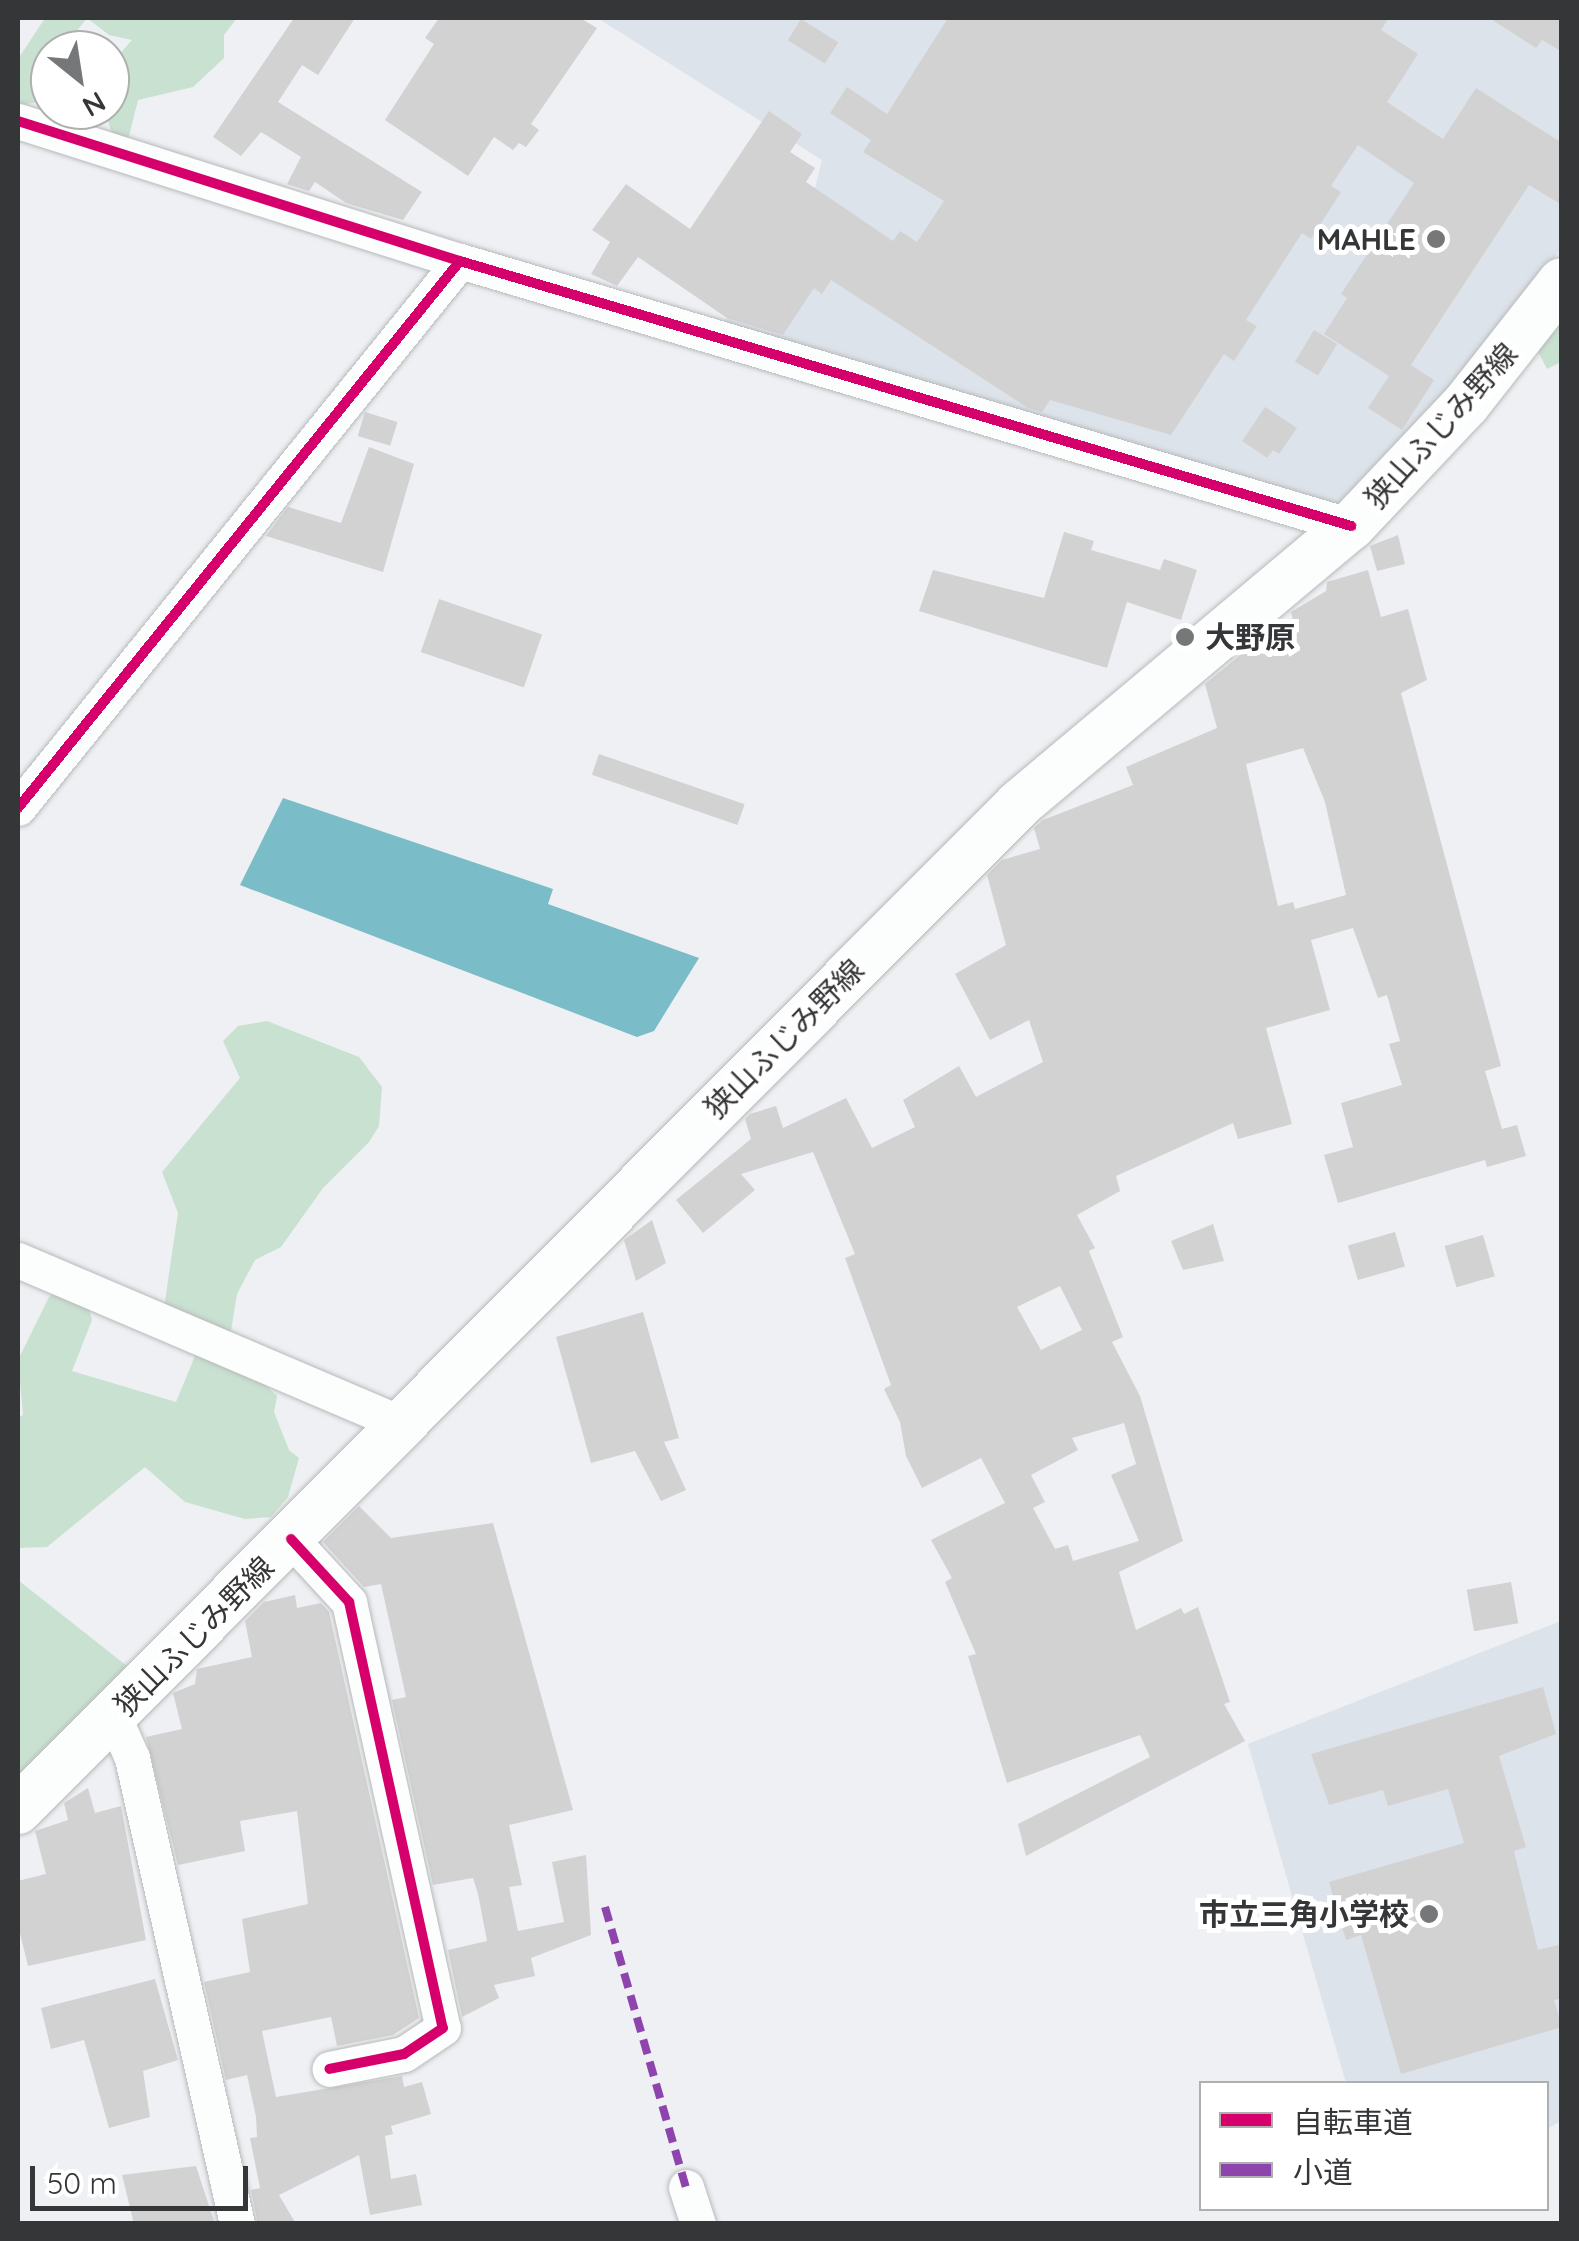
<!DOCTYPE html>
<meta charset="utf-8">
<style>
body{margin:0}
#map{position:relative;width:1579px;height:2241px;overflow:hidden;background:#eef0f3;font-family:Quicksand,"Noto Sans JP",sans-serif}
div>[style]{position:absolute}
.built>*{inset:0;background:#dde3ea}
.green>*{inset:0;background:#c9e1d0}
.water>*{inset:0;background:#7abcc8}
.building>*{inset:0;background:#d2d2d3;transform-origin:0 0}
.roads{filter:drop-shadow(0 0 2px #b8b9bb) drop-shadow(0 0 2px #b8b9bb)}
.street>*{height:35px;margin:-17.5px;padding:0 17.5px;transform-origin:17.5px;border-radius:17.5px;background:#fcfdfd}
.secondary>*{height:48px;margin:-24px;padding:0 24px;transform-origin:24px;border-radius:24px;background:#fcfdfd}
.quiet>*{height:8px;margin-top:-4px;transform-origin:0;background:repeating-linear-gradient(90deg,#8e44ad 0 15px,transparent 0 23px)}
.cycleway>*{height:10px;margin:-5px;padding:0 5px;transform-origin:5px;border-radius:5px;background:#d6006c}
.dots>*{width:28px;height:28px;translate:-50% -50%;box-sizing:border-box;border:5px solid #fff;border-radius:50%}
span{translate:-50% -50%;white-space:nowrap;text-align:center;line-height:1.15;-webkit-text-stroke:10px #fff;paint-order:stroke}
.poi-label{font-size:30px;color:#353638;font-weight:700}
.right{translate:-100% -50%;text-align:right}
.left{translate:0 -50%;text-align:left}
.street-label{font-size:30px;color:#353638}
.frame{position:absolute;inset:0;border:20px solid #353638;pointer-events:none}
.legend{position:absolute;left:1199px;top:2081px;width:350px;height:130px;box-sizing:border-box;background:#fff;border:2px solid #aeafaf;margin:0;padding:12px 18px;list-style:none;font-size:30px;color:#353638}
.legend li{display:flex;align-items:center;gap:20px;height:50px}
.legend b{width:50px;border:2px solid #aeafaf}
.north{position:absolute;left:30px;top:30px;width:100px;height:100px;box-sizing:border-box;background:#fff;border:2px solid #aeafaf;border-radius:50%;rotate:150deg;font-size:28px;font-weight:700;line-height:40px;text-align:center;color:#353638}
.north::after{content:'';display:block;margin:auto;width:35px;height:45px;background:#767779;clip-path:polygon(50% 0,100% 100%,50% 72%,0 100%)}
.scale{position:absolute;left:30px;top:2166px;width:218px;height:45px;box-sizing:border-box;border:5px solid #353638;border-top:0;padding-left:12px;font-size:30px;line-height:35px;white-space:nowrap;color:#353638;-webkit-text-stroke:8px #fff;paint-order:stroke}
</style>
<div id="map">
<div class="built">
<div style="clip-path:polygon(1561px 18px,1561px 249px,1420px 432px,1343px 507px,719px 329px,815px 188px,822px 160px,599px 19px)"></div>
<div style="clip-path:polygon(1561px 1621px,1561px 2121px,1547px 2129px,1546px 2084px,1346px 2083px,1248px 1744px)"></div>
</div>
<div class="green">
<div style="clip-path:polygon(45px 18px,237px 18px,224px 35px,224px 58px,193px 87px,138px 100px,128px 140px,112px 133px,107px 118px,116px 58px,132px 40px,109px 35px,87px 18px,62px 50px,50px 50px,46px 101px,18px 105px,18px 59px)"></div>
<div style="clip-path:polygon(1561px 314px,1561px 362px,1547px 369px,1535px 346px)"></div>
<div style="clip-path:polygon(267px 1021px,359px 1057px,382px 1087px,379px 1126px,369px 1142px,323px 1188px,281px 1247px,255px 1260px,237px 1294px,231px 1331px,239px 1360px,277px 1396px,274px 1412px,289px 1450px,299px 1458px,288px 1497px,271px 1517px,245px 1519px,185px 1502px,145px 1467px,47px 1547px,18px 1548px,18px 1417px,23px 1415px,18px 1360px,49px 1297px,59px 1290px,86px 1298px,92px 1320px,72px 1371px,176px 1402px,195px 1356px,161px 1328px,178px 1213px,162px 1172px,240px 1078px,223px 1041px,238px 1026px)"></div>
<div style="clip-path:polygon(18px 1580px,127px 1666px,18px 1775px)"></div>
</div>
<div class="water">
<div style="clip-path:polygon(283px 798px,553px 889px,548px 904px,699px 958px,654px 1031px,637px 1037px,240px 885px)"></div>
</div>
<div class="building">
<div style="clip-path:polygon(294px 18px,355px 18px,318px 75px,302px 65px,278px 102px,422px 192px,403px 220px,346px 203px,315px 182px,309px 191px,287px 184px,301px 157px,261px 132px,241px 156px,213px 137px)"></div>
<div style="clip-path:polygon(439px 18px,580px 18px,597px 28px,531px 124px,539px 130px,526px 147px,519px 143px,513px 150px,494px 137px,468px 176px,385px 120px,434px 44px,425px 38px)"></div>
<div style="clip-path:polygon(948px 18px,1389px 18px,1381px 30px,1418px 54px,1387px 102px,1443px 139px,1476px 88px,1562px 143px,1562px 205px,1529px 185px,1411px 365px,1434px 380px,1402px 430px,1368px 408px,1389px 376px,1324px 334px,1347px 298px,1341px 294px,1414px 183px,1358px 145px,1331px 186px,1341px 192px,1311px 239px,1302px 233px,1246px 320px,1257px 326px,1234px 361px,1224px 354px,1171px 435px,1050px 400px,1042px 412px,1028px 408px,831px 280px,822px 294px,814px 288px,783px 335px,727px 318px,638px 257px,617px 286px,591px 274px,610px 242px,592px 230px,626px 184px,690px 229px,769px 111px,802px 134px,790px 152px,815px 168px,806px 182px,893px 241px,900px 231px,917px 242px,944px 201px,863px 152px,871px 140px,830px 113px,847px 87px,887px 114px)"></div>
<div style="clip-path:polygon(1489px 18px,1562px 18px,1562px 52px,1542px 40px,1536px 48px)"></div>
<div style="left:801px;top:19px;width:44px;height:25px;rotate:32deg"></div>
<div style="left:1314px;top:330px;width:27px;height:37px;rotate:31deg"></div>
<div style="clip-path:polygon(1265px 407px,1297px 428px,1279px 454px,1273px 450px,1267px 458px,1242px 441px)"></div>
<div style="left:365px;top:412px;width:34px;height:25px;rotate:17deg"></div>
<div style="clip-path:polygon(369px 447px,414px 464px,383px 572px,266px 536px,288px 507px,341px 523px)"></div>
<div style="clip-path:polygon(1064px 532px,1094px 541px,1091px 550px,1160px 570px,1164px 559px,1197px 570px,1181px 620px,1127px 602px,1107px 668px,919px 611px,933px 570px,1044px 598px)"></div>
<div style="clip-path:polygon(1398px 535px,1405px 564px,1377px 571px,1370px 546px)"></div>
<div style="clip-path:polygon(evenodd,1368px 570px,1381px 617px,1408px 609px,1427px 680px,1401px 693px,1501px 1066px,1485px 1071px,1502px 1129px,1517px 1125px,1526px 1156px,1487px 1167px,1485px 1160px,1338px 1203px,1324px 1155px,1353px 1147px,1341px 1103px,1402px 1085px,1389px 1044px,1400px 1041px,1387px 995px,1378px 998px,1353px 928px,1311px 940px,1330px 1010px,1266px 1028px,1292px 1124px,1238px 1139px,1233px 1123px,1116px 1176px,1120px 1191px,1077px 1215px,1095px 1248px,1089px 1251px,1123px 1337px,1112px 1342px,1140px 1396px,1183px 1541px,1119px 1572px,1136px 1630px,1181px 1608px,1184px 1614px,1198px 1607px,1230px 1702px,1224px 1704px,1245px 1741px,1026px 1856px,1018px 1824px,1150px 1757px,1140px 1735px,1007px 1783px,968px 1656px,976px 1654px,945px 1582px,952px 1578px,931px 1540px,1005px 1503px,981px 1458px,922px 1488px,906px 1456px,900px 1422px,884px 1389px,891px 1385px,845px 1258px,855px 1254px,813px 1152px,741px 1174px,755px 1190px,703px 1233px,676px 1200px,751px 1139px,745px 1119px,750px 1114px,776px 1106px,783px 1128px,846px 1098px,872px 1148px,915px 1127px,903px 1100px,959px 1066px,976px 1097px,1043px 1062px,1029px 1020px,990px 1040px,955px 974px,1006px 945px,987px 875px,1002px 860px,1040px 849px,1034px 828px,1043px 820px,1133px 785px,1126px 767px,1217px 728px,1205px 684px,1250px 647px,1278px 655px,1270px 630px,1293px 620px,1291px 612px,1326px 591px,1327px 582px,1368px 570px,1303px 748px,1325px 802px,1346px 895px,1295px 909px,1293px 902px,1278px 906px,1246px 764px,1303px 748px,1368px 570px,1060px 1286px,1082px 1330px,1041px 1350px,1017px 1307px,1060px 1286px,1368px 570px,1124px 1423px,1136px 1464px,1111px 1475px,1139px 1541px,1073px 1561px,1068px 1545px,1055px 1549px,1033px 1508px,1045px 1502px,1031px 1475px,1078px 1450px,1072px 1438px,1124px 1423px)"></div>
<div style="left:439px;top:599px;width:109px;height:56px;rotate:19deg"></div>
<div style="left:599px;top:754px;width:154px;height:22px;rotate:19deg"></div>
<div style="clip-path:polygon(652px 1220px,666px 1263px,636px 1281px,624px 1240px)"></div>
<div style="clip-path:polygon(1213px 1224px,1224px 1261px,1183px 1270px,1171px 1241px)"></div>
<div style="left:1395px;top:1232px;width:36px;height:49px;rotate:74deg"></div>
<div style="left:1483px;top:1235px;width:43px;height:40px;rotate:74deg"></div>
<div style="clip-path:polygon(643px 1312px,679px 1438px,664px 1442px,686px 1490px,661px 1501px,635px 1451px,591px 1463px,556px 1337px)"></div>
<div style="clip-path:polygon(359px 1506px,391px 1538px,493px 1523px,573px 1810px,509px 1825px,522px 1885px,509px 1887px,518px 1931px,564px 1922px,552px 1862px,586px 1855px,591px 1935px,531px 1958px,535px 1976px,494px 1985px,499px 1998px,462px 2017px,448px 1950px,487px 1941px,478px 1894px,473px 1878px,433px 1885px,392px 1700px,406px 1697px,381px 1584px,364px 1587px,323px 1542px)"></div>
<div style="left:1511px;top:1582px;width:42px;height:45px;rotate:80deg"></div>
<div style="clip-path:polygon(295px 1595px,297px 1608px,321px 1603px,329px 1612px,419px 2018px,393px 2035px,337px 2046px,331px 2017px,262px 2031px,276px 2097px,402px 2076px,404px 2087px,422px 2082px,431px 2114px,391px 2126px,393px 2134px,385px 2136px,391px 2179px,416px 2174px,422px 2205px,370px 2215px,359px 2155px,279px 2195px,296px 2224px,258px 2224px,251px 2190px,260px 2188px,250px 2138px,257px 2137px,256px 2117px,247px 2075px,226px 2080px,204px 1982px,250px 1972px,242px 1919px,308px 1904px,297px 1811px,240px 1821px,245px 1851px,178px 1865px,146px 1737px,182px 1729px,173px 1693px,195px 1684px,197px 1669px,252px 1657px,245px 1621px,264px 1602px)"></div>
<div style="clip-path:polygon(1543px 1687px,1556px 1734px,1499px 1756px,1526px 1847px,1514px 1851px,1538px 1950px,1558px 1945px,1562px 1957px,1562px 1998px,1554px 2000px,1562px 2027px,1401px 2074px,1361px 1935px,1346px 1940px,1329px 1882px,1464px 1843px,1448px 1789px,1388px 1806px,1383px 1790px,1329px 1805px,1311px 1754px)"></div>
<div style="clip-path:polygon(88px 1788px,95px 1813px,121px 1806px,146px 1940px,28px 1966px,18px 1925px,18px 1881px,46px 1874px,35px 1831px,68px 1820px,64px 1803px)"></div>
<div style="clip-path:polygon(155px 1979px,178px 2060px,143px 2071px,150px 2117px,109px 2128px,84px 2040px,51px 2049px,41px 2008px)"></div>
<div style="clip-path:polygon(196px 2166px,215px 2224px,134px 2224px,122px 2175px)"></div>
</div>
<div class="roads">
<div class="street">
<div style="left:18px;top:121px;width:464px;rotate:17.6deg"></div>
<div style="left:460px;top:261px;width:930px;rotate:16.56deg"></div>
<div style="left:18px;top:808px;width:703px;rotate:-51.06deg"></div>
<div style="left:18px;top:1260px;width:420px;rotate:23.1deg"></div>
<div style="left:291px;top:1539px;width:86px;rotate:47.4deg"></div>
<div style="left:349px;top:1602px;width:436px;rotate:77.6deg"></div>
<div style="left:443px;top:2028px;width:47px;rotate:146.3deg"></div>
<div style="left:404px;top:2054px;width:76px;rotate:168.7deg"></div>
<div style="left:114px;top:1717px;width:45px;rotate:66.3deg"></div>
<div style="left:132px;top:1758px;width:478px;rotate:77.3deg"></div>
<div style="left:686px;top:2187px;width:39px;rotate:72deg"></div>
</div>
<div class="secondary">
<div style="left:18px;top:1810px;width:1418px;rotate:-45.14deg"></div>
<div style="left:1018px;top:805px;width:434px;rotate:-40deg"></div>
<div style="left:1351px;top:526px;width:168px;rotate:-46.7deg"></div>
<div style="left:1466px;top:404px;width:155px;rotate:-51.8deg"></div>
</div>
</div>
<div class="quiet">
<div style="left:605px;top:1907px;width:291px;rotate:73.9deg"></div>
</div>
<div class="cycleway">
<div style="left:18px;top:121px;width:464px;rotate:17.6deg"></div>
<div style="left:460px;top:261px;width:930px;rotate:16.56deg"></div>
<div style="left:18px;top:808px;width:703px;rotate:-51.06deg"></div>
<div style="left:291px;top:1539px;width:86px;rotate:47.4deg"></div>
<div style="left:349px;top:1602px;width:436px;rotate:77.6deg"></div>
<div style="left:443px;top:2028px;width:47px;rotate:146.3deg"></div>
<div style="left:404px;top:2054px;width:76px;rotate:168.7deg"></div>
</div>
<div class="dots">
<div style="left:1436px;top:239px;background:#767779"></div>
<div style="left:1185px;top:637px;background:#767779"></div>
<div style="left:1429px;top:1914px;background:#767779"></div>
</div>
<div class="poi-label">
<span class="right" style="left:1416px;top:239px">MAHLE</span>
<span class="left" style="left:1205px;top:637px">大野原</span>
<span class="right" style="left:1409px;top:1914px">市立三角小学校</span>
</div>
<div class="street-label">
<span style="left:1441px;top:426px;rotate:-48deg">狭山ふじみ野線</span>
<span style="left:784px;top:1039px;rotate:-45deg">狭山ふじみ野線</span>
<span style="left:194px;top:1636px;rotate:-45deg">狭山ふじみ野線</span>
</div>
<div class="frame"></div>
<ul class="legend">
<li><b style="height:12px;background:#d6006c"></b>自転車道</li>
<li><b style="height:12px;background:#8e44ad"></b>小道</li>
</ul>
<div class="north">N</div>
<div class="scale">50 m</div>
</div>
